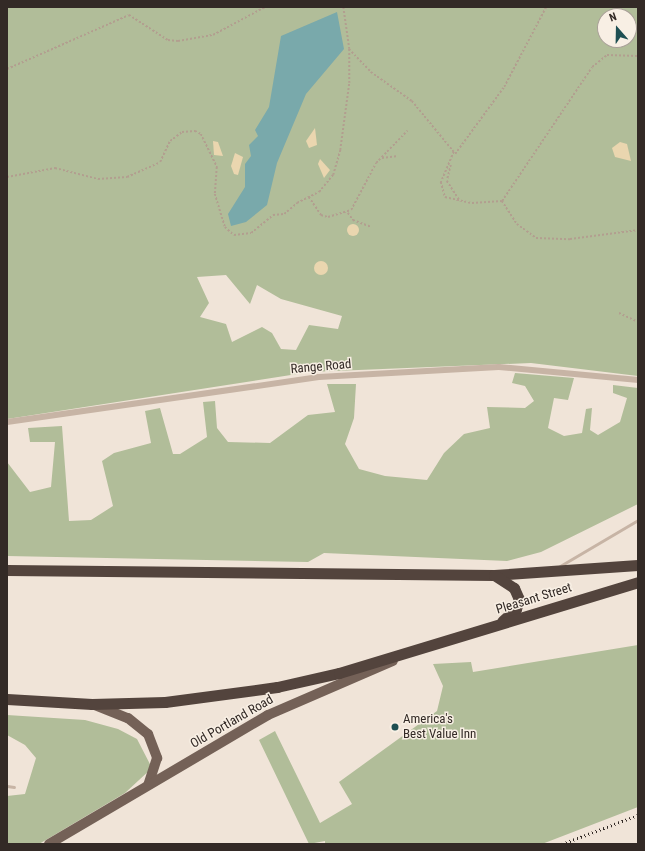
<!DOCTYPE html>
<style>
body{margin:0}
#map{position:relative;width:645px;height:851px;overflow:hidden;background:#f0e4d8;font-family:"Roboto Condensed",sans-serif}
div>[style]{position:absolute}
.green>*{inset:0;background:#b1bd99}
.sand>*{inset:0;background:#ead6af}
.round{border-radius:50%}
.water>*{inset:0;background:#79a9ab}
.path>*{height:1.5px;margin-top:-0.75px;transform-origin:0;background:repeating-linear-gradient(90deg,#b29e8f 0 2px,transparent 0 4px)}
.lane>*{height:3px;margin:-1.5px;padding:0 1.5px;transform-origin:1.5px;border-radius:1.5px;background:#c7b4a5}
.street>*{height:6px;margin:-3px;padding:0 3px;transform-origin:3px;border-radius:3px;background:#c7b4a5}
.primary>*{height:10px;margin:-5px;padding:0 5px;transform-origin:5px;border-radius:5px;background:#746157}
.highway>*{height:11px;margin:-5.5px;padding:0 5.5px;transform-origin:5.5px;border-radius:5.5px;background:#53443d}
.rail>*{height:2.5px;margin-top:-1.25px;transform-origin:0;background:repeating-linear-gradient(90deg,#332a26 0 1px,transparent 0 4px)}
.dots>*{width:11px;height:11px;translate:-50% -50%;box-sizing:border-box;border:2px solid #f8efe4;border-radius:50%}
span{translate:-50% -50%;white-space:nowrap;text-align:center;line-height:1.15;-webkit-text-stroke:3px #f8efe4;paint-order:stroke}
.street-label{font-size:13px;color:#332a26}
.poi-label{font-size:13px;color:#332a26}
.left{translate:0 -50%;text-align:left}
.frame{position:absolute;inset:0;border:8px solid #332a26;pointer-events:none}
.north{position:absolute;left:597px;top:8px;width:40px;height:40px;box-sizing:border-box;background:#f8efe4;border:1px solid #a9a098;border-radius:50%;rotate:340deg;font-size:11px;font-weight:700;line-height:16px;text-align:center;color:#332a26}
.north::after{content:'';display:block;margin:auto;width:14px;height:18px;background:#1e4f52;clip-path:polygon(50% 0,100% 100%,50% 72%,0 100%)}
</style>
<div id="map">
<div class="green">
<div style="clip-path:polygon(evenodd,7px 7px,638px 7px,638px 376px,531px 363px,310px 372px,7px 419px,7px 7px,605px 16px,629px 16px,629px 40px,605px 40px,605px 16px,7px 7px,226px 275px,250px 304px,257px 285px,281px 299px,342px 316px,338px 329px,309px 325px,296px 350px,281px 349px,272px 333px,262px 327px,232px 342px,226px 324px,200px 317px,209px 303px,197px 277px,226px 275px)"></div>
<div style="clip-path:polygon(515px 373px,574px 378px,568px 400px,554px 398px,548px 428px,564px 436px,582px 433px,586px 409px,592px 408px,590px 430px,598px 435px,620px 422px,627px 398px,613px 393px,613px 385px,638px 388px,638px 504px,541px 552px,507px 561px,324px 553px,308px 562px,7px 556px,7px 462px,30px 492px,51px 487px,55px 442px,30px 442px,28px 428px,62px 426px,69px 521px,91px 520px,113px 506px,102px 461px,114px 453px,151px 443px,145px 411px,160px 408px,173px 454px,180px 454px,207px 437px,203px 402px,215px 401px,217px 428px,228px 442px,270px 443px,308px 415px,335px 412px,327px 384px,356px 384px,354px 418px,345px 444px,359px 469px,385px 476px,427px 480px,444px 453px,464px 434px,490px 428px,487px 407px,525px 408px,534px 401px,525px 386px,512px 383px)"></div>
<div style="clip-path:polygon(638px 645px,638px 807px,542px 844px,325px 844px,325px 841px,309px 844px,259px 740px,275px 731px,320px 823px,352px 804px,339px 782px,437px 711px,443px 686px,433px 664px,471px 662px,473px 672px)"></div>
<div style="clip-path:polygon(7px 715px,85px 720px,118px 729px,137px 739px,152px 768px,125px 793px,39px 844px,7px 844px,7px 796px,25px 794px,36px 758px,25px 745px,7px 735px)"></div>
</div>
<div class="sand">
<div style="clip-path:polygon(315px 128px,317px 145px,309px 148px,306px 141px)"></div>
<div style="clip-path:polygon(213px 141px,218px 142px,223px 156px,214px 155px)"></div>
<div style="clip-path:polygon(620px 142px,627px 144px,631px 161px,615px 157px,612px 148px)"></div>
<div style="clip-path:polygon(235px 153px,243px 157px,238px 175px,234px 174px,231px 166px)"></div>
<div style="clip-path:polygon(320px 159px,330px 170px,324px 178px,318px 164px)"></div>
<div class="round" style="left:347px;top:224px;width:12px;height:12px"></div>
<div class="round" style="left:314px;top:261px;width:14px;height:14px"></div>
</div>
<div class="water">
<div style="clip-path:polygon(337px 12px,344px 49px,306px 94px,277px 163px,267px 205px,246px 222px,231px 226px,228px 214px,245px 187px,245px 164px,251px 156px,249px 145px,258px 136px,255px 130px,269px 107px,281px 36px)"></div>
</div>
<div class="path">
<div style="left:349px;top:49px;width:32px;rotate:46deg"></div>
<div style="left:371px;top:72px;width:50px;rotate:35.3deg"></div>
<div style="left:412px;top:101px;width:66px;rotate:50.5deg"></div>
<div style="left:454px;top:152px;width:33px;rotate:113deg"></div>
<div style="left:441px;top:182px;width:16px;rotate:75deg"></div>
<div style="left:445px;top:197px;width:28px;rotate:13deg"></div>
<div style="left:472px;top:203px;width:30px;rotate:-4deg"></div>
<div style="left:502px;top:201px;width:27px;rotate:57deg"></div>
<div style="left:517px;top:224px;width:24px;rotate:36deg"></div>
<div style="left:536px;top:238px;width:34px;rotate:2deg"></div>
<div style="left:570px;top:239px;width:69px;rotate:-7.5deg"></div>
<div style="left:7px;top:69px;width:133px;rotate:-23.9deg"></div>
<div style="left:129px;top:15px;width:46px;rotate:32.7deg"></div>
<div style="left:168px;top:40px;width:10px;rotate:6deg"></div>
<div style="left:178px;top:41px;width:36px;rotate:-10deg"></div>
<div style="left:213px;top:35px;width:59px;rotate:-28.3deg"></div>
<div style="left:455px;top:154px;width:83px;rotate:-53.8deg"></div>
<div style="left:504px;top:87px;width:90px;rotate:-62.3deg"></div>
<div style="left:382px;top:158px;width:16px;rotate:-7deg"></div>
<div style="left:451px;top:165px;width:16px;rotate:104deg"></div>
<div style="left:447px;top:181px;width:24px;rotate:57deg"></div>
<div style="left:7px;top:177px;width:49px;rotate:-10.6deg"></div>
<div style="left:55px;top:168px;width:44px;rotate:14.3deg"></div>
<div style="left:98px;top:179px;width:29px;rotate:-4deg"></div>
<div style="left:127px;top:177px;width:36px;rotate:-24deg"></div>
<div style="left:160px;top:162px;width:23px;rotate:-65deg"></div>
<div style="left:170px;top:141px;width:15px;rotate:-37deg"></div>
<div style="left:182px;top:132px;width:13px;rotate:-4deg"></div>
<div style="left:195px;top:131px;width:7px;rotate:27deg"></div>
<div style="left:201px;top:134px;width:37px;rotate:64deg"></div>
<div style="left:217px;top:167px;width:27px;rotate:94deg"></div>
<div style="left:215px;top:194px;width:34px;rotate:73deg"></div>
<div style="left:225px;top:227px;width:12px;rotate:42deg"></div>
<div style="left:234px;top:235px;width:17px;rotate:-7deg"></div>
<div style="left:251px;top:233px;width:28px;rotate:-39deg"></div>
<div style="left:273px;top:215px;width:11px;rotate:-5deg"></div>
<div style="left:284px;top:214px;width:17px;rotate:-40deg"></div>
<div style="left:297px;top:203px;width:25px;rotate:-27deg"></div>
<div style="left:319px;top:192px;width:22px;rotate:-51deg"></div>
<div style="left:333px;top:175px;width:26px;rotate:-74deg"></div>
<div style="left:340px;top:150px;width:68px;rotate:-82.3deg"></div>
<div style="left:349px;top:83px;width:34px;rotate:-90deg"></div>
<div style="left:349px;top:49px;width:42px;rotate:-98.1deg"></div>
<div style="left:309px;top:197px;width:22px;rotate:56deg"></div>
<div style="left:321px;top:215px;width:7px;rotate:16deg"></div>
<div style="left:328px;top:217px;width:24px;rotate:-17deg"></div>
<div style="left:351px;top:210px;width:53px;rotate:-62deg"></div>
<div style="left:376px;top:163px;width:45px;rotate:-45.9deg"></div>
<div style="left:502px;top:201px;width:161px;rotate:-56.1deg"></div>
<div style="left:592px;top:67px;width:19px;rotate:-39deg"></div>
<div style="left:607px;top:55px;width:31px;rotate:2deg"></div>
<div style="left:348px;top:213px;width:9px;rotate:54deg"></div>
<div style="left:353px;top:220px;width:19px;rotate:21deg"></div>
<div style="left:619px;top:313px;width:21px;rotate:25deg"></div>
</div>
<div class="lane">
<div style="left:560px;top:566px;width:91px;rotate:-30.5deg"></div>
<div style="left:7px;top:786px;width:7px;rotate:8deg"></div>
</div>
<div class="street">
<div style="left:7px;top:422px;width:315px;rotate:-8.2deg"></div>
<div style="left:319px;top:377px;width:180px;rotate:-3.2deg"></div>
<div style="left:499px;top:367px;width:140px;rotate:5.3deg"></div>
</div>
<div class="primary">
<div style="left:95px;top:705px;width:35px;rotate:22deg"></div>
<div style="left:128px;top:718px;width:26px;rotate:39deg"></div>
<div style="left:148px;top:734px;width:26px;rotate:69deg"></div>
<div style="left:157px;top:758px;width:28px;rotate:108deg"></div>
<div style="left:49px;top:844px;width:254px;rotate:-30.5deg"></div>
<div style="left:268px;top:715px;width:136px;rotate:-23.4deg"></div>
</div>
<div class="highway">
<div style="left:7px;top:570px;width:487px;rotate:0.6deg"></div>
<div style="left:494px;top:575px;width:144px;rotate:-4deg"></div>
<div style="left:494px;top:575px;width:24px;rotate:33deg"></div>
<div style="left:514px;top:588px;width:12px;rotate:66deg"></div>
<div style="left:519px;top:599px;width:10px;rotate:107deg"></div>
<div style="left:516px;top:609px;width:18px;rotate:139deg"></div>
<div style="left:7px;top:699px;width:85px;rotate:3.4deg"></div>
<div style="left:92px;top:704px;width:73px;rotate:-1.6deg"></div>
<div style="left:165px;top:702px;width:113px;rotate:-7.6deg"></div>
<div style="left:277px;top:687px;width:64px;rotate:-12.7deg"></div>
<div style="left:339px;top:673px;width:313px;rotate:-16.9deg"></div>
</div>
<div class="rail">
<div style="left:562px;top:844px;width:81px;rotate:-20.9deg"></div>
</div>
<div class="dots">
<div style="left:395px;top:727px;background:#1e4f52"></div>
</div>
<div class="street-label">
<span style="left:321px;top:367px;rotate:-5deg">Range Road</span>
<span style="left:534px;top:599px;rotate:-17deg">Pleasant Street</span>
<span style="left:232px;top:722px;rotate:-30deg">Old Portland Road</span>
</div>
<div class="poi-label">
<span class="left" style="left:403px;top:727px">America's<br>Best Value Inn</span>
</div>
<div class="frame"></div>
<div class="north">N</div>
</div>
